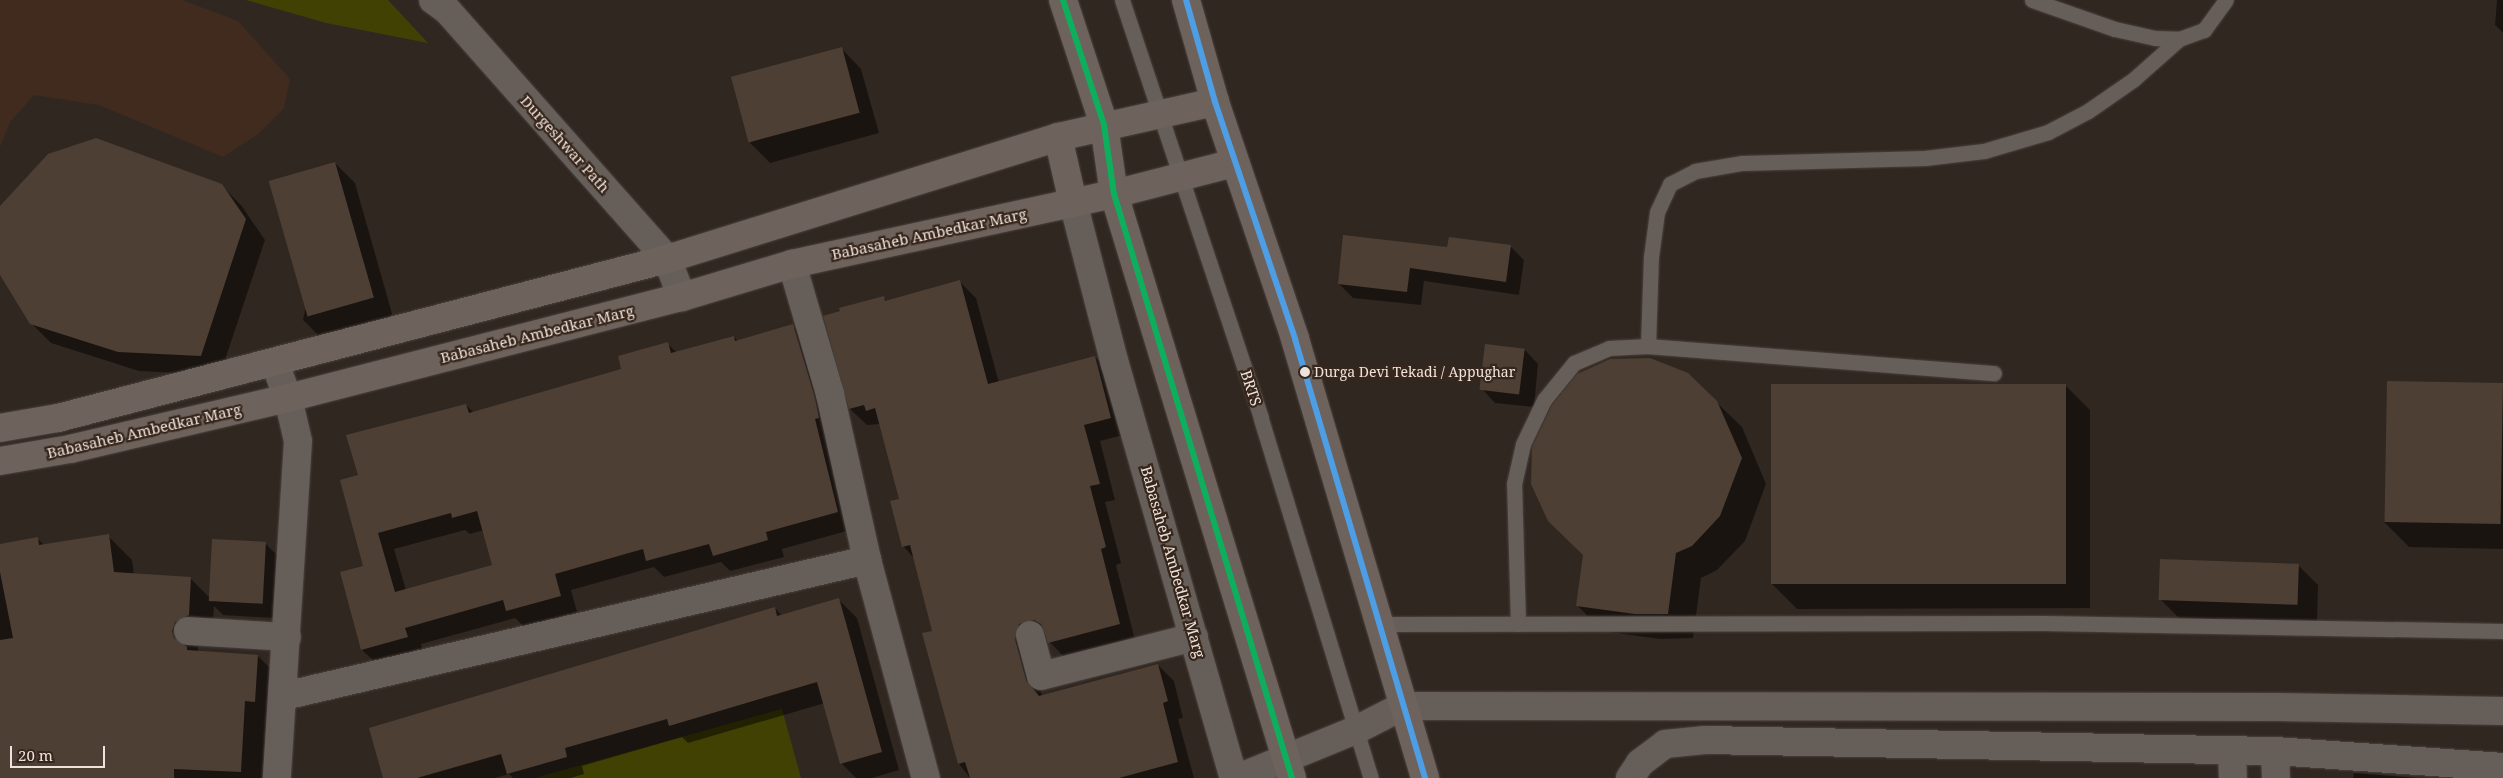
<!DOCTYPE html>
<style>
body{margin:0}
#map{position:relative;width:2503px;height:778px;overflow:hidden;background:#312721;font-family:"Noto Serif",serif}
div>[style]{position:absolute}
.built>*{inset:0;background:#402b1e}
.green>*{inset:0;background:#414104}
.shadow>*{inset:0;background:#0007}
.building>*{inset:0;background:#4d3f34;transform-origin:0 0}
.roads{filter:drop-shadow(0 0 1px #4b423e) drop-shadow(0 0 1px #4b423e)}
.lane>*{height:15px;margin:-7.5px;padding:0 7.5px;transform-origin:7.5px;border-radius:7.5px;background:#665e59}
.street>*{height:28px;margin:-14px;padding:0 14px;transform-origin:14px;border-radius:14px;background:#665e59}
.primary>*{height:28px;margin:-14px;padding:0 14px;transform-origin:14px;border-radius:14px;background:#6d625c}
.bus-1>*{height:6px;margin:-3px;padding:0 3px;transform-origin:3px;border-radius:3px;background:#0daf5c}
.bus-2>*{height:6px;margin:-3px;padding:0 3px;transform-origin:3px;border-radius:3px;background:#4d9ee5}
.dots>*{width:14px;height:14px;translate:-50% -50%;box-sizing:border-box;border:2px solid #37261b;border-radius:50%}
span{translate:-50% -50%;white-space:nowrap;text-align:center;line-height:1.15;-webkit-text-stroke:4.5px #37261b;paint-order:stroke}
.bus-label{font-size:14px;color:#eee3dc}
.left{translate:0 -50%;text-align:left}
.street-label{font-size:15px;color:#eee3dc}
.scale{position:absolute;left:10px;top:746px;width:95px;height:22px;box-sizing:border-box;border:2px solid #eee3dc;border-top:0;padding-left:6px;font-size:15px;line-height:18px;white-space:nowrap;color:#eee3dc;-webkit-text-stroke:4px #37261b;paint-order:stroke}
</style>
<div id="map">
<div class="built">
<div style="clip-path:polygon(0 0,182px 0,238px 21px,290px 79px,284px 108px,258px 134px,223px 157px,99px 105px,34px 95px,10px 122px,0 147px)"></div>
</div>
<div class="green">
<div style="clip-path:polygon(246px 0,388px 0,428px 43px,326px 23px)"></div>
<div style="clip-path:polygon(782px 709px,801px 778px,535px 778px)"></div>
</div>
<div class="shadow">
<div style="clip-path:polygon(2497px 0,2503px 0,2503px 33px,2495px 25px)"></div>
<div style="clip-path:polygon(842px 49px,861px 69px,879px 133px,770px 163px,750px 143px)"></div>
<div style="clip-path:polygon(335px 163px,355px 183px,393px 317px,323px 340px,303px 320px)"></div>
<div style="clip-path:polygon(221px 185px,241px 205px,265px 240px,220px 375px,139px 371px,51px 343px,31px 323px,0 272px,0 208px)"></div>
<div style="clip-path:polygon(1510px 246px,1524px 260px,1519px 295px,1424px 281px,1421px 305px,1353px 298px,1339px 284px,1448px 248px)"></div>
<div style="clip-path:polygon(960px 282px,976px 298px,999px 383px,1095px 357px,1111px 373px,1127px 434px,1100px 441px,1115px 500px,1105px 502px,1121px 563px,1116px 565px,1135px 640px,1066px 659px,1043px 635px,1031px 656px,1042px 696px,1158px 665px,1174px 681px,1183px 718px,1178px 719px,1194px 778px,970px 778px,959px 764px,934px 632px,914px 558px,903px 546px,900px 499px,880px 424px,867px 425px,850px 409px,883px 298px,887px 301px)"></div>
<div style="clip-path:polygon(evenodd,793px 326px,810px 342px,854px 529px,782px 549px,784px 557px,730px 571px,721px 562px,664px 577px,654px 567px,571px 590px,577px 612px,524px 627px,515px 618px,421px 644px,423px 654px,379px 666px,362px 650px,341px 573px,364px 567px,359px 476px,466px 405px,474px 413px,623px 370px,667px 343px,677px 353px,734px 337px,738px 341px,793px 326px,465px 530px,470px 534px,484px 530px,494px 566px,406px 590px,394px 549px,465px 530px)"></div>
<div style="clip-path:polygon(1525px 350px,1538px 364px,1534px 407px,1495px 403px,1482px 389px)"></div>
<div style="clip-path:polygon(2065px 385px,2090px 410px,2090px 608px,1797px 609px,1772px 584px)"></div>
<div style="clip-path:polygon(2503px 385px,2503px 549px,2409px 547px,2384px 522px)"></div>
<div style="clip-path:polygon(1716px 402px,1742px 427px,1766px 484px,1745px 541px,1717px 570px,1701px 578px,1693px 638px,1660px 639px,1602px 631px,1578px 606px)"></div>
<div style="clip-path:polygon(108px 536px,132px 560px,134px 574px,190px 578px,209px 597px,265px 543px,279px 557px,275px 618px,223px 615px,214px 606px,212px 639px,198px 647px,198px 652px,258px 656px,282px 680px,266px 778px,0 778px,0 546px,37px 538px,45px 546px)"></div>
<div style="clip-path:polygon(2298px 565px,2318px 585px,2317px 624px,2180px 619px,2160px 599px)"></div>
<div style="clip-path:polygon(839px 600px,857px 618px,899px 770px,872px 778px,856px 778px,842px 764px,825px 703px,688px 743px,682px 737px,582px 766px,584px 774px,571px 778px,513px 778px,509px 774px,495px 778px,384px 778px,775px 608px,782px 616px)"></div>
<div style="clip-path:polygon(2354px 773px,2419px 778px,2353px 778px)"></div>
</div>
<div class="building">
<div style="left:842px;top:47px;width:68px;height:115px;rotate:75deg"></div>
<div style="clip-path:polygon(96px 138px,222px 184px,246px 219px,201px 356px,118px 352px,30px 324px,0 275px,0 206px,48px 154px)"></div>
<div style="left:335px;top:162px;width:141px;height:69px;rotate:74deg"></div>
<div style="clip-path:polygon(1343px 235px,1447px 247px,1449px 237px,1511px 245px,1506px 282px,1410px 268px,1407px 292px,1338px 284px)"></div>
<div style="clip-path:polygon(960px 280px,988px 384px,1095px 356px,1111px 418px,1084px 425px,1100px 484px,1090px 486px,1106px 547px,1101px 549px,1120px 624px,1048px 643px,1041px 624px,1034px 620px,1019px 624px,1015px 639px,1026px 680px,1039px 696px,1158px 664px,1168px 701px,1163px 703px,1178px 762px,1119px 778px,970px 778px,965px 762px,958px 764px,922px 633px,932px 631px,910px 545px,902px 547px,890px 501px,899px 499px,875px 408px,866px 411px,864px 405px,849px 409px,823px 316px,840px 311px,839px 308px,884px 296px,885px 301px)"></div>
<div style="clip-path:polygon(evenodd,793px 324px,815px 398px,819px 418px,815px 419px,838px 512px,766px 532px,768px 540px,713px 556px,709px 544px,646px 561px,643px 549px,555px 574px,561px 596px,506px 611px,503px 600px,405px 628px,408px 637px,361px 650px,340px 572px,363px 566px,340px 480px,358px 475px,346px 435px,466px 404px,469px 413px,621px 369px,618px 356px,668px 342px,671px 353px,734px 336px,735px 341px,793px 324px,477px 511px,492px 565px,395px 592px,378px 533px,451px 513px,452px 518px,477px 511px)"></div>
<div style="left:1485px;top:344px;width:40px;height:46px;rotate:7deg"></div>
<div style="clip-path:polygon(1650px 358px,1688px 373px,1717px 401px,1742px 458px,1720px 516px,1692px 546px,1676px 553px,1668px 614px,1635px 614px,1576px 606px,1583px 555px,1548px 521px,1531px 484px,1532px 447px,1552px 405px,1577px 374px,1610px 359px)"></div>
<div style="left:2387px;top:381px;width:116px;height:141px;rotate:1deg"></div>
<div style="left:1771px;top:384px;width:295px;height:200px"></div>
<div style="clip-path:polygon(109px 534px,114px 572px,191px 577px,189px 615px,175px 622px,172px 631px,174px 638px,187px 647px,187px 650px,258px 655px,255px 702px,245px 701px,241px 772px,174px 769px,174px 778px,0 778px,0 640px,13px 638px,0 572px,0 544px,38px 537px,39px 545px)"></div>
<div style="left:212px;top:539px;width:54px;height:62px;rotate:3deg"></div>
<div style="left:2160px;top:559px;width:139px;height:41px;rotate:2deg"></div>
<div style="clip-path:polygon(839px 598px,882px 752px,840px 764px,817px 682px,669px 726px,667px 719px,565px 748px,567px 757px,507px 774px,501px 754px,417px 778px,383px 778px,369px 728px,775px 607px,777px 616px)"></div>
</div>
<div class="roads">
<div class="lane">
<div style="left:1122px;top:0;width:441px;rotate:71.6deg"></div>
<div style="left:1261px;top:419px;width:375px;rotate:73deg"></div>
<div style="left:2032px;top:0;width:88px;rotate:19.3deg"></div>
<div style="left:2115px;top:29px;width:41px;rotate:12.7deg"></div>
<div style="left:2155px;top:38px;width:24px;rotate:2deg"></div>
<div style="left:2179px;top:39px;width:27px;rotate:-20deg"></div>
<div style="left:2204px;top:30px;width:37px;rotate:-54deg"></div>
<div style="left:1648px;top:346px;width:89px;rotate:-88.1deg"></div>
<div style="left:1651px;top:257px;width:45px;rotate:-82.4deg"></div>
<div style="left:1657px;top:212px;width:31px;rotate:-65deg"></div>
<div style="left:1670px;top:184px;width:28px;rotate:-27deg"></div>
<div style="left:1695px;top:171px;width:48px;rotate:-9.7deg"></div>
<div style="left:1742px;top:163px;width:183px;rotate:-1.6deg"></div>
<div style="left:1925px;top:158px;width:59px;rotate:-6.8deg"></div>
<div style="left:1984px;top:151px;width:67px;rotate:-16.5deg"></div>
<div style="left:2048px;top:132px;width:45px;rotate:-27.7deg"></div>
<div style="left:2088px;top:111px;width:56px;rotate:-34.8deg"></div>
<div style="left:2134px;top:79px;width:60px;rotate:-41.6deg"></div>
<div style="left:1382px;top:624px;width:661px;rotate:-0.09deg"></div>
<div style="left:2043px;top:623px;width:460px;rotate:1deg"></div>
<div style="left:1518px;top:624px;width:140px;rotate:-91.6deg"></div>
<div style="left:1514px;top:484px;width:41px;rotate:-77.3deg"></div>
<div style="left:1523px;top:444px;width:49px;rotate:-64.5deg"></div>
<div style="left:1544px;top:400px;width:48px;rotate:-51deg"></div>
<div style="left:1574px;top:363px;width:38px;rotate:-23deg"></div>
<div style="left:1609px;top:348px;width:39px;rotate:-3deg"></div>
<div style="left:1648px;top:346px;width:347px;rotate:4.5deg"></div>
</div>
<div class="street">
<div style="left:433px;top:0;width:17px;rotate:36deg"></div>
<div style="left:447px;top:10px;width:332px;rotate:48.5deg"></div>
<div style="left:667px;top:259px;width:41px;rotate:68.5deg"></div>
<div style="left:1073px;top:202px;width:167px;rotate:75.5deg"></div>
<div style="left:1115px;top:364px;width:431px;rotate:74deg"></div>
<div style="left:792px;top:264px;width:135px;rotate:73.7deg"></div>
<div style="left:830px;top:394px;width:170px;rotate:77.4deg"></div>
<div style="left:867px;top:560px;width:226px;rotate:74.9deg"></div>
<div style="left:275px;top:363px;width:37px;rotate:70deg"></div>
<div style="left:288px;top:398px;width:44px;rotate:76.9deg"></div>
<div style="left:298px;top:441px;width:338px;rotate:93.6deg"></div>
<div style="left:188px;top:631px;width:99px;rotate:3.5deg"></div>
<div style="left:1030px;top:635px;width:42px;rotate:75deg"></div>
<div style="left:1041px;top:676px;width:158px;rotate:-14.3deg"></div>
<div style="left:284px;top:696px;width:599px;rotate:-13.13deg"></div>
<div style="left:2232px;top:751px;width:27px;rotate:88deg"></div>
<div style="left:2275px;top:751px;width:27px;rotate:88deg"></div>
<div style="left:1238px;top:778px;width:130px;rotate:-22.2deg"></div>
<div style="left:1358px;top:729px;width:51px;rotate:-27.1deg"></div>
<div style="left:1403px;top:706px;width:873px;rotate:0.07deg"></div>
<div style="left:2276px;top:707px;width:227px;rotate:1deg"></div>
<div style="left:1630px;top:778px;width:18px;rotate:-56deg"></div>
<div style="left:1640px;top:763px;width:31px;rotate:-37deg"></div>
<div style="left:1665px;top:744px;width:40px;rotate:-5.7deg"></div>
<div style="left:1705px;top:740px;width:570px;rotate:1.11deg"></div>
<div style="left:2275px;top:751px;width:229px;rotate:4deg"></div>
</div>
<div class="primary">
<div style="left:1063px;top:0;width:132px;rotate:71.8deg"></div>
<div style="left:1104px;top:125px;width:70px;rotate:81.8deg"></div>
<div style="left:1114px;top:194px;width:611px;rotate:73.05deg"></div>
<div style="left:1186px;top:0;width:106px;rotate:74.1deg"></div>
<div style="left:1215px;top:102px;width:250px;rotate:71.3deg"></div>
<div style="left:1295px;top:339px;width:458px;rotate:73.5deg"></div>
<div style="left:1058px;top:137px;width:67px;rotate:77deg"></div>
<div style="left:0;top:428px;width:59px;rotate:-9.8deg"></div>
<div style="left:58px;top:418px;width:629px;rotate:-14.63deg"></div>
<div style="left:667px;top:259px;width:410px;rotate:-17.3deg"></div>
<div style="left:1058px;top:137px;width:161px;rotate:-12.6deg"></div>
<div style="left:0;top:461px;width:71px;rotate:-9.7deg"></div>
<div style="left:70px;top:449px;width:224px;rotate:-13.2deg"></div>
<div style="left:288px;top:398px;width:407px;rotate:-14.4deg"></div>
<div style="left:682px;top:297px;width:115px;rotate:-16.7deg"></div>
<div style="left:792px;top:264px;width:330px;rotate:-12.3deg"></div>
<div style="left:1114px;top:194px;width:124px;rotate:-14.5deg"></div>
</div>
</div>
<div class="bus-1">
<div style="left:1063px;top:0;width:132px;rotate:71.8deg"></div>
<div style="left:1104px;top:125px;width:70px;rotate:81.8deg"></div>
<div style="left:1114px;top:194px;width:611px;rotate:73.05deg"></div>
</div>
<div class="bus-2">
<div style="left:1186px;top:0;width:106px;rotate:74.1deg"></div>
<div style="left:1215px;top:102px;width:250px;rotate:71.3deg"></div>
<div style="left:1295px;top:339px;width:458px;rotate:73.5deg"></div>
</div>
<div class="dots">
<div style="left:1305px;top:372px;background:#eee3dc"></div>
</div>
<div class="bus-label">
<span class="left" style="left:1314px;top:372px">Durga Devi Tekadi / Appughar</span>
</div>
<div class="street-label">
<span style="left:565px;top:144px;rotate:48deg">Durgeshwar Path</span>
<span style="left:929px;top:234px;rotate:-12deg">Babasaheb Ambedkar Marg</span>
<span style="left:537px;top:334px;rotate:-14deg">Babasaheb Ambedkar Marg</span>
<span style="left:1251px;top:388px;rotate:72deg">BRTS</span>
<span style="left:144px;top:431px;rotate:-13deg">Babasaheb Ambedkar Marg</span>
<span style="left:1173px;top:562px;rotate:74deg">Babasaheb Ambedkar Marg</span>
</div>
<div class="scale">20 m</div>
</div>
